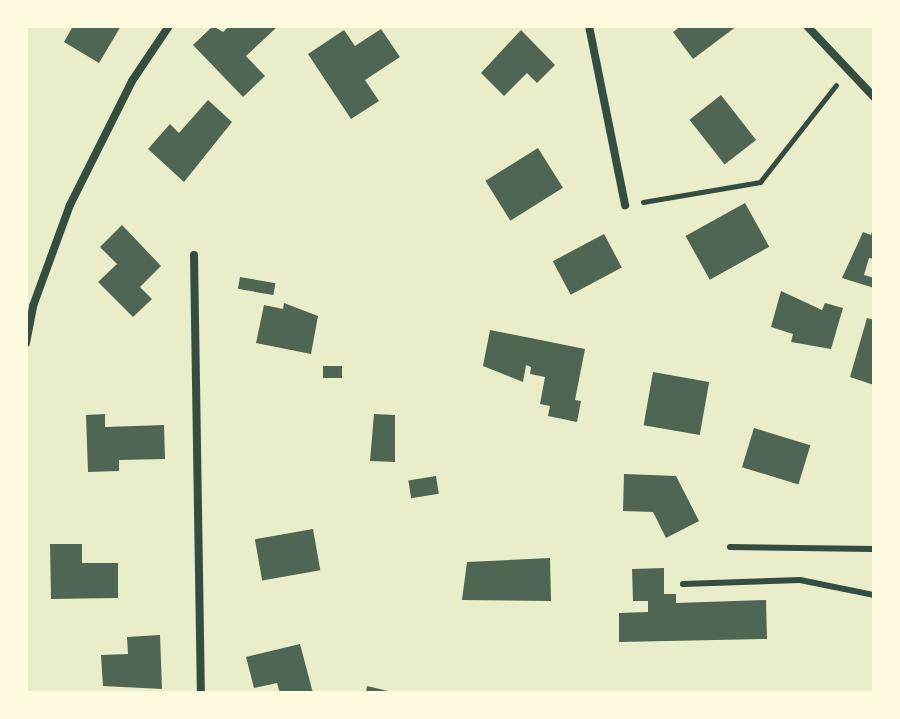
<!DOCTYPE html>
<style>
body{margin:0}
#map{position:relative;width:900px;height:719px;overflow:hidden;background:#e9edc9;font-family:"Noto Sans",sans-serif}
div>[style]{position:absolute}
.building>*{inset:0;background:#4f6655;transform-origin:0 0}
.path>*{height:5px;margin:-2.5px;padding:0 2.5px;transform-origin:2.5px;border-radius:2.5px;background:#344e41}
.service>*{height:6px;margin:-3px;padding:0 3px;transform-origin:3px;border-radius:3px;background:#344e41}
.minor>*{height:8px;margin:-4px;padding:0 4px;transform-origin:4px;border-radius:4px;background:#344e41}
span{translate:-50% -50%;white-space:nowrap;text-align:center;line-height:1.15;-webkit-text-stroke:6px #fefae0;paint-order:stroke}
.frame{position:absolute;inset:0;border:28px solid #fefae0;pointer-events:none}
</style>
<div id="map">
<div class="building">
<div style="clip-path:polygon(73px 26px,121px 26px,99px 63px,64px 42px)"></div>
<div style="clip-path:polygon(213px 26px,223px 32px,229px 26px,278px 26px,246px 56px,265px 76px,243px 97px,193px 45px)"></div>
<div style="clip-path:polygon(681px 26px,737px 26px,693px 59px,673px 32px)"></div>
<div style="clip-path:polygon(381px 29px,400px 57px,365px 80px,379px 101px,351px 119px,308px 54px,344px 30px,355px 46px)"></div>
<div style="clip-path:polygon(521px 30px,555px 65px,537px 83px,527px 73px,504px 96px,481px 73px)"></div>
<div style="left:721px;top:95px;width:57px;height:40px;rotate:52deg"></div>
<div style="clip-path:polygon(208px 100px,232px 122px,184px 182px,148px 149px,170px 124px,179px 133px)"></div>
<div style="left:538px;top:148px;width:47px;height:62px;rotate:58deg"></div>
<div style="left:745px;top:203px;width:50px;height:68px;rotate:61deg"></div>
<div style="clip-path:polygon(122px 225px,161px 266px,140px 287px,152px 299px,133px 317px,98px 282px,117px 264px,100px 247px)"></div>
<div style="clip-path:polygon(873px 228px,874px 259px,869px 258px,864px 275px,874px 278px,874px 288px,842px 278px,863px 232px,871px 235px)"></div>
<div style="left:604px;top:234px;width:38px;height:58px;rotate:62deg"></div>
<div style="left:240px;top:277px;width:36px;height:12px;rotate:10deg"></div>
<div style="clip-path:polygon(781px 291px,822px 310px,825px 303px,843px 308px,831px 349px,791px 342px,793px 334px,771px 327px)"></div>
<div style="clip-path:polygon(284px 303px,318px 316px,311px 354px,256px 343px,264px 305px,283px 309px)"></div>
<div style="clip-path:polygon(867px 318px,874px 320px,874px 385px,850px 377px)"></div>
<div style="clip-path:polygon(490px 330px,585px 349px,575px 400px,581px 401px,577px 422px,548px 416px,550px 406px,540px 404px,545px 377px,530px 374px,531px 367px,526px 365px,523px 382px,483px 366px)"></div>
<div style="left:323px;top:366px;width:19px;height:12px"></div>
<div style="left:653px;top:372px;width:57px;height:54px;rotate:10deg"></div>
<div style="clip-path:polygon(105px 414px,105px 427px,164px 425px,165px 459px,119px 460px,119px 471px,88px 472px,86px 415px)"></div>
<div style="clip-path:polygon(374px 414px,395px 415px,395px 462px,370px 461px)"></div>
<div style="left:754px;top:428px;width:59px;height:41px;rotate:17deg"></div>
<div style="clip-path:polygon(624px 474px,676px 476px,699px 521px,666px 538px,653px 512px,623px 511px)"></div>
<div style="left:436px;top:476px;width:18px;height:28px;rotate:81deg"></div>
<div style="left:313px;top:529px;width:42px;height:59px;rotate:80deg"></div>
<div style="clip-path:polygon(50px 544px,82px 544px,82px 563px,118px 563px,118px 598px,51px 599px)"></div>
<div style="clip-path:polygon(550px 558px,551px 601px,462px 600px,467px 562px)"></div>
<div style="clip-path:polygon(664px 568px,664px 594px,676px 594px,676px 603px,766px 600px,767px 639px,619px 642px,619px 613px,648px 612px,648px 601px,633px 601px,632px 569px)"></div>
<div style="clip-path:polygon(160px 635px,162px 689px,103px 686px,101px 655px,128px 654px,127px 637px)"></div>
<div style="clip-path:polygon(300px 644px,313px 693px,280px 693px,277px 683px,254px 688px,246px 657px)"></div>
<div style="clip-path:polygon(367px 686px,392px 692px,392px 693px,366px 693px)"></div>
</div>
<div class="path">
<div style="left:643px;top:202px;width:119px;rotate:-9.7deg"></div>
<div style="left:760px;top:182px;width:123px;rotate:-51.9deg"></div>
</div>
<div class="service">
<div style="left:730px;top:547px;width:144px;rotate:0.8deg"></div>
<div style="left:683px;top:584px;width:117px;rotate:-2deg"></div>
<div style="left:800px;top:580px;width:76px;rotate:11.5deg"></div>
</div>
<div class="minor">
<div style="left:589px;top:26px;width:183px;rotate:78.6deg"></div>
<div style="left:807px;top:26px;width:98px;rotate:46.7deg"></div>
<div style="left:194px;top:255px;width:438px;rotate:89.1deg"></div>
<div style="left:26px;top:343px;width:38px;rotate:-79deg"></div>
<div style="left:33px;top:306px;width:108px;rotate:-69.9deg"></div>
<div style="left:70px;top:205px;width:139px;rotate:-63.4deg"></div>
<div style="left:132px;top:81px;width:66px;rotate:-56.1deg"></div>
</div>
<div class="frame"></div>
</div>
